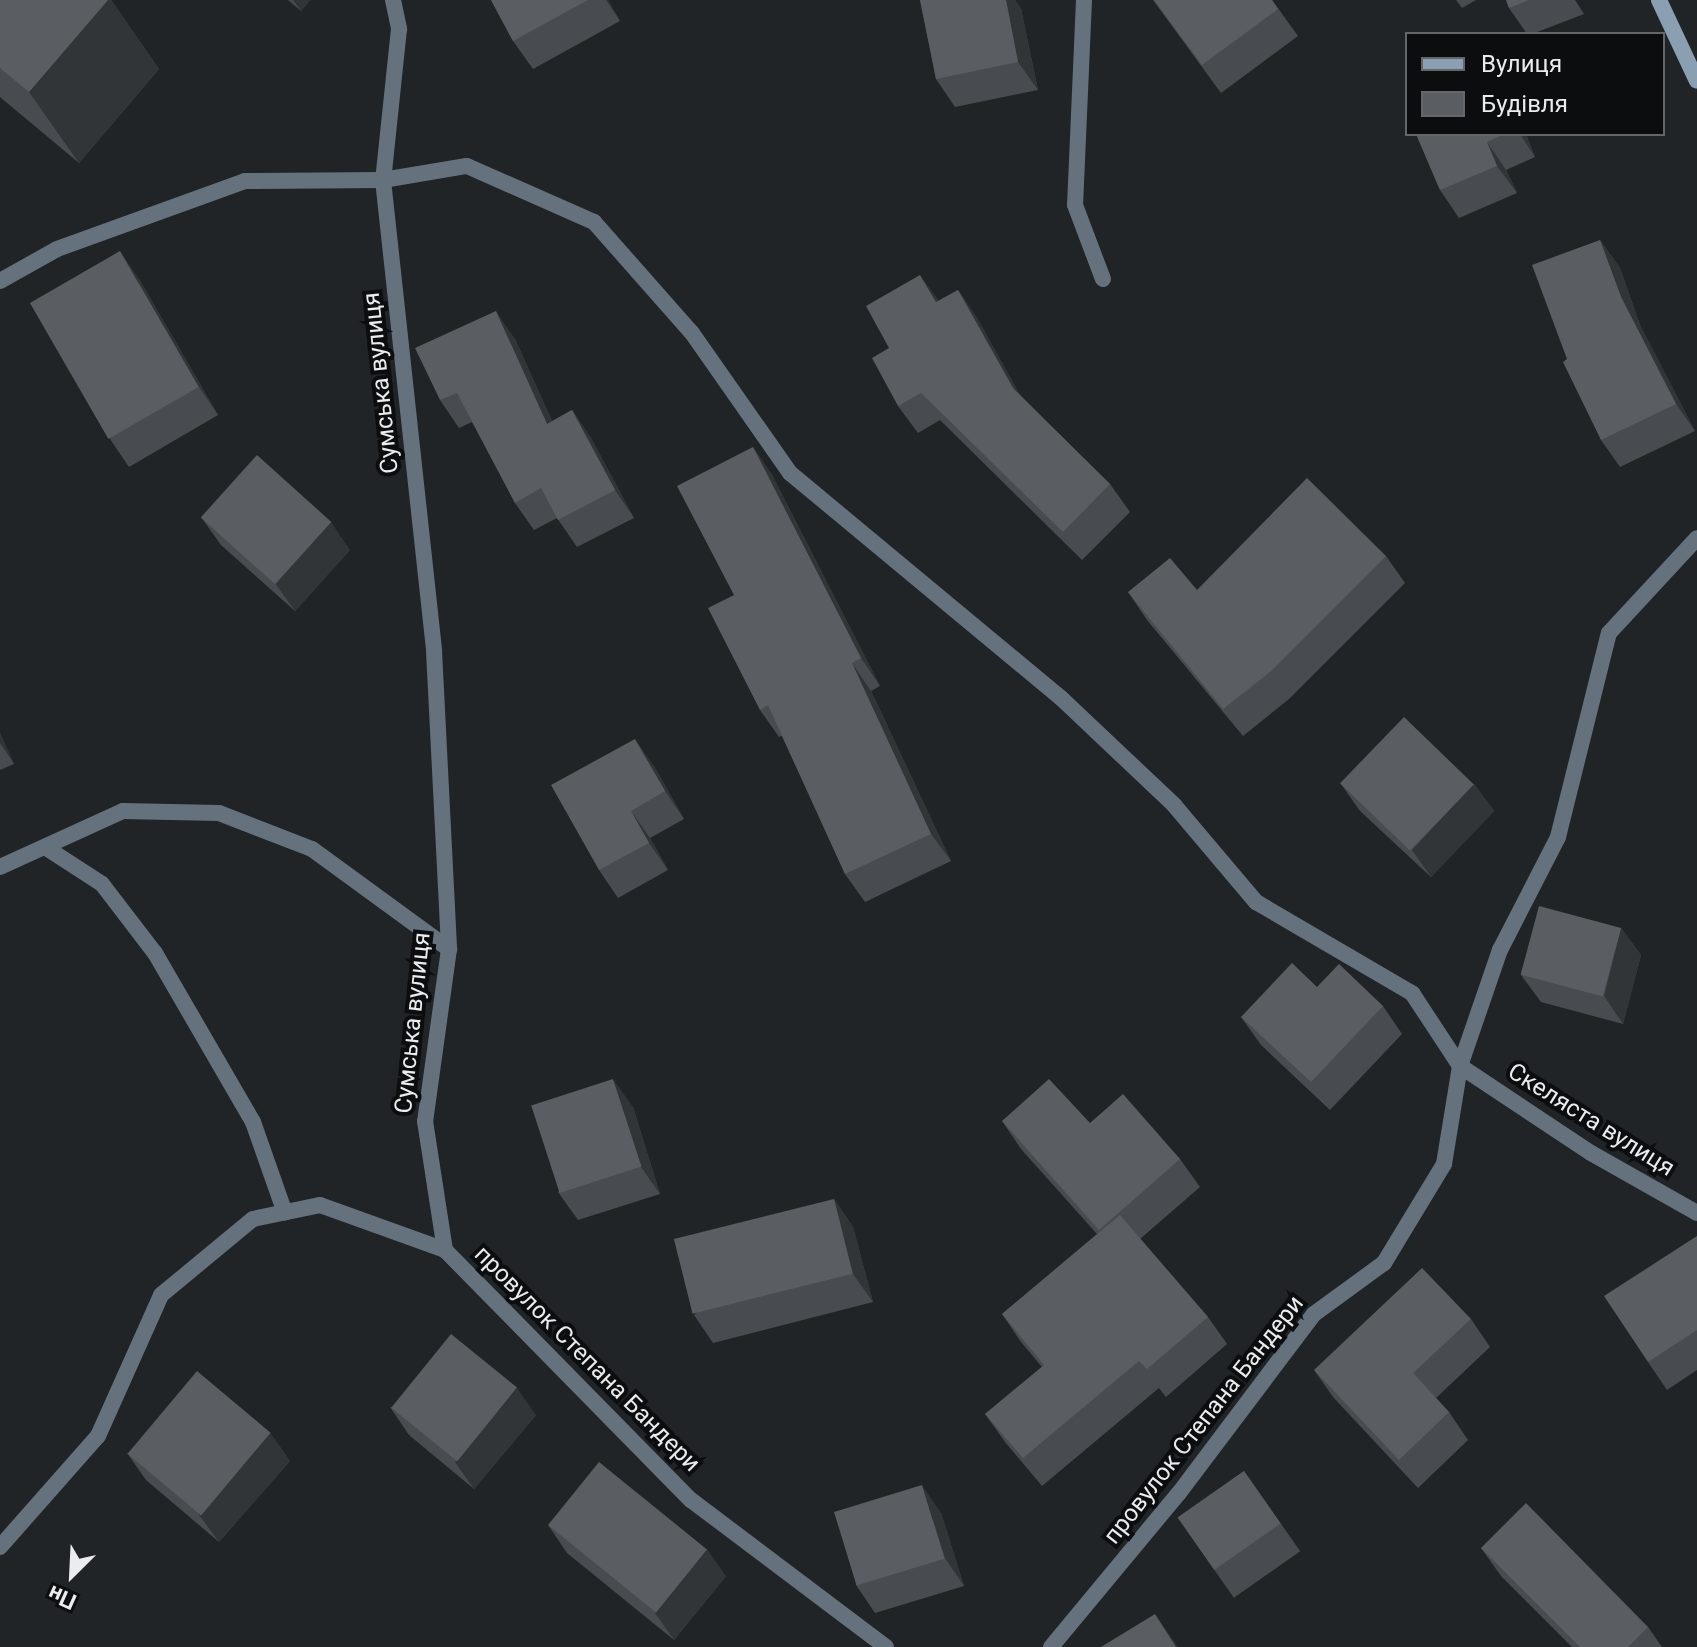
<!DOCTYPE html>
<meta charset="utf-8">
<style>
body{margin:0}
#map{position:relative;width:1697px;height:1647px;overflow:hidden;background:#212427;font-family:Roboto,sans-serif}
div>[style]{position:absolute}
.street>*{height:16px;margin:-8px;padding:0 8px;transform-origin:8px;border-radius:8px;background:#65727e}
.secondary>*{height:16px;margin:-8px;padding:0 8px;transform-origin:8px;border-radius:8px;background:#8a9fb2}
.wall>*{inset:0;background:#484c50;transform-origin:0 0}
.shaded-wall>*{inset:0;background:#313538}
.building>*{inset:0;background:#5a5d61;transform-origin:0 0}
span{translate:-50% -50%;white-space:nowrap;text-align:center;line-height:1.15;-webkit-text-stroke:8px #0c0d0e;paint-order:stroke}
.street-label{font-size:24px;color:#eaecee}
.legend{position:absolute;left:1405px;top:32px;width:260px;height:104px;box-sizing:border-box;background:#0c0d0e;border:2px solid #656668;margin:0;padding:10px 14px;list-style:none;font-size:24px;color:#eaecee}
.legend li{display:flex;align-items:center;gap:16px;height:40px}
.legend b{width:40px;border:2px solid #656668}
.north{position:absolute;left:32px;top:1535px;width:80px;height:80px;-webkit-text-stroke:6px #0c0d0e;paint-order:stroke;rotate:204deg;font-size:22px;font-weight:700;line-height:32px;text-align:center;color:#eaecee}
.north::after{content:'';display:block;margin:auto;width:28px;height:36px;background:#eaecee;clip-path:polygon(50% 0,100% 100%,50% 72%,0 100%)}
</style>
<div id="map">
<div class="street">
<div style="left:393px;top:0;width:30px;rotate:78deg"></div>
<div style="left:399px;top:29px;width:152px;rotate:96deg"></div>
<div style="left:383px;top:180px;width:474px;rotate:83.8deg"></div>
<div style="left:434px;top:651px;width:298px;rotate:87.1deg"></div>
<div style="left:449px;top:949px;width:174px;rotate:97.9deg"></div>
<div style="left:425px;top:1121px;width:131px;rotate:81.2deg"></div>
<div style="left:1084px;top:0;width:205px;rotate:92.5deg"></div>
<div style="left:1075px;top:205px;width:79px;rotate:69.3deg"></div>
<div style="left:0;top:281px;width:65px;rotate:-29.3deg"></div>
<div style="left:57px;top:249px;width:200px;rotate:-19.9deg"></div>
<div style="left:245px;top:181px;width:138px;rotate:-0.4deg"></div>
<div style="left:383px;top:180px;width:85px;rotate:-9.5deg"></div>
<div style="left:467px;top:166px;width:139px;rotate:23.8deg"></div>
<div style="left:594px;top:222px;width:148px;rotate:48.6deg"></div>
<div style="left:692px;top:333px;width:171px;rotate:55deg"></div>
<div style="left:790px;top:473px;width:352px;rotate:39.7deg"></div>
<div style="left:1061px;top:698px;width:156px;rotate:43.4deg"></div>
<div style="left:1174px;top:805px;width:127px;rotate:49.8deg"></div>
<div style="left:1256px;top:902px;width:181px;rotate:30.3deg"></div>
<div style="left:1412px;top:993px;width:87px;rotate:56.7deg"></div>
<div style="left:1460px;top:1066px;width:157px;rotate:33.6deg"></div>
<div style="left:1591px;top:1153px;width:122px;rotate:29.5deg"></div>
<div style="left:45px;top:847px;width:68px;rotate:33deg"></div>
<div style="left:102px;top:884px;width:87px;rotate:52.5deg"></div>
<div style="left:155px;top:953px;width:195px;rotate:59.9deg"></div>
<div style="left:253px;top:1122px;width:96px;rotate:70.6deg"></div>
<div style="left:0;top:867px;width:135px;rotate:-24.5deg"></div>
<div style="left:123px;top:811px;width:96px;rotate:1.2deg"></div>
<div style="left:219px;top:813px;width:100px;rotate:21.2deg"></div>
<div style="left:312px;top:849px;width:170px;rotate:36.1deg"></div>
<div style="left:0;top:1547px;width:148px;rotate:-48.6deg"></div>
<div style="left:98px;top:1436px;width:154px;rotate:-65.9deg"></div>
<div style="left:161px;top:1295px;width:119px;rotate:-39.6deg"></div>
<div style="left:253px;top:1219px;width:68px;rotate:-11.8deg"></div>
<div style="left:320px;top:1205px;width:133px;rotate:19.8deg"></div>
<div style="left:445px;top:1250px;width:351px;rotate:45.5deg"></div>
<div style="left:691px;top:1500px;width:244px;rotate:37deg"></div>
<div style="left:1051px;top:1647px;width:200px;rotate:-50.3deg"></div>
<div style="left:1179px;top:1493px;width:224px;rotate:-53deg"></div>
<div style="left:1314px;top:1314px;width:87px;rotate:-36.1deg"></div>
<div style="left:1384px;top:1263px;width:116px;rotate:-58.8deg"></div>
<div style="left:1444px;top:1164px;width:99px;rotate:-80.7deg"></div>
<div style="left:1460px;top:1066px;width:123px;rotate:-71deg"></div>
<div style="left:1500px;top:950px;width:127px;rotate:-62.8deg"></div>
<div style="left:1558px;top:837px;width:210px;rotate:-76deg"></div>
<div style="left:1609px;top:633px;width:129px;rotate:-47.2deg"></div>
</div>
<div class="secondary">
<div style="left:1659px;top:0;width:89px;rotate:64.9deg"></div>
</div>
<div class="wall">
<div style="clip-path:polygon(0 0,111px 0,159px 69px,79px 163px,0 97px)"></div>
<div style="clip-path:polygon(288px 0,310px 0,301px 11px)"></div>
<div style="clip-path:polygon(491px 0,608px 0,620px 21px,533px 69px,513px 41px)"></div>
<div style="clip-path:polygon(920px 0,1015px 0,1021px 9px,1038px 90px,955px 107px,936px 79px)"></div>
<div style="clip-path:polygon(1153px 0,1272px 0,1298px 36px,1221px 93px)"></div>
<div style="clip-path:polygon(1456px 0,1476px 0,1462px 8px)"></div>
<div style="clip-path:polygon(1506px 0,1575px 0,1584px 14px,1532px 34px,1527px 34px,1509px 8px)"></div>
<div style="clip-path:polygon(1416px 134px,1526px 134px,1535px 157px,1506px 170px,1517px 193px,1459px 218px,1440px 190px)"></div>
<div style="clip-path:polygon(1600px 240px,1620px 268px,1640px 325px,1695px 431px,1620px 467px,1601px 440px,1567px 359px)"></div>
<div style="clip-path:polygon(139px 279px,218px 415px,129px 467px,110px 439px)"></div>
<div style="clip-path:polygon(958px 290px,977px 318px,1021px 397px,1110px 484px,1130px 512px,1082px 560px,940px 420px,918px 433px,898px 406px,889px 348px,939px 301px)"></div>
<div style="clip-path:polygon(515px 339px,552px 421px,572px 410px,591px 438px,634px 518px,577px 547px,557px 518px,534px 530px,515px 503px,472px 422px,459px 428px,440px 400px)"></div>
<div style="clip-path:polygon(753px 447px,772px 475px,880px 686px,871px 691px,951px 861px,865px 902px,845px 874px,782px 736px,779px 737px,760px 710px,734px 595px)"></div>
<div style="clip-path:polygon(201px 517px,350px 550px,295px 611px,221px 545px)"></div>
<div style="clip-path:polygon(1386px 556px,1405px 583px,1289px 699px,1243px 736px,1147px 620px,1128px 592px,1197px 590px)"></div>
<div style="clip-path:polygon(0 733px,14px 764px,0 770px)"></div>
<div style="clip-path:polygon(654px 766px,684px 819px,650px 838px,668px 870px,618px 898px,599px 870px)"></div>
<div style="clip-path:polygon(1341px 784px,1474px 784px,1494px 811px,1431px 877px,1360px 811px)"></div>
<div style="clip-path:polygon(1621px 928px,1641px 955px,1623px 1024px,1541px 1002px,1521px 975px)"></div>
<div style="clip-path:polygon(1317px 987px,1383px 1006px,1402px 1034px,1330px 1110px,1261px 1045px,1241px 1017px)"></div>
<div style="clip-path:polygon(633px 1107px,660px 1194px,578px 1220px,558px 1192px)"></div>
<div style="clip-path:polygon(1002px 1121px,1090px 1123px,1180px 1159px,1200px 1187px,1140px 1239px,1208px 1317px,1227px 1344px,1166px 1397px,1159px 1388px,1042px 1486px,1005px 1442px,985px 1414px,1042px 1367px,1021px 1342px,1002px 1314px,1097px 1234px,1021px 1149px)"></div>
<div style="clip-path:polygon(834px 1199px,853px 1227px,873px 1302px,713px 1343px,694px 1315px)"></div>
<div style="clip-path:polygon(1697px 1236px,1697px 1370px,1667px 1390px,1648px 1362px)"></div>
<div style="clip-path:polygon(1471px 1319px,1490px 1347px,1436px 1398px,1449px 1412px,1468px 1440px,1418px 1488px,1333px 1397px,1314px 1370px)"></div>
<div style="clip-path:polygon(390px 1407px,536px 1415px,474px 1489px,409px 1435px)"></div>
<div style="clip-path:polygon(270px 1433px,290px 1461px,219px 1542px,146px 1480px,127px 1453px)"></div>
<div style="left:1244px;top:1471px;width:98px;height:81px;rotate:55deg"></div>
<div style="clip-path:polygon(941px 1513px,964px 1586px,875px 1613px,856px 1585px)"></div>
<div style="clip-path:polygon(548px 1525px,726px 1576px,674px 1640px,567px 1553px)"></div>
<div style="clip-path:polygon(1481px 1548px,1648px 1627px,1662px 1647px,1572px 1647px,1501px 1576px)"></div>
</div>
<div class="shaded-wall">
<div style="clip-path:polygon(108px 0,111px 0,159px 69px,79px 163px,29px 92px)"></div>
<div style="clip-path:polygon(293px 0,310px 0,301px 11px)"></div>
<div style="clip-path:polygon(606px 0,608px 0,620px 21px)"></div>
<div style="clip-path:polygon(1006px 0,1015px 0,1021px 9px,1038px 90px,1018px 62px)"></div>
<div style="clip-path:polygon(1520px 134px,1526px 134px,1535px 157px)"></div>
<div style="clip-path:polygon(1487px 142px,1506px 170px,1517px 193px,1497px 166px)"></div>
<div style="clip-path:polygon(1600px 240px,1620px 268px,1640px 325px,1695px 431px,1676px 404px,1621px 297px)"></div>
<div style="clip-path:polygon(120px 251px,139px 279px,218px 415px,199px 387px)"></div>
<div style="clip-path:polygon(920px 275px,940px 302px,936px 302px)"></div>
<div style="clip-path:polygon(958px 290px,977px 318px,1032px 416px,1013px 388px)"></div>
<div style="clip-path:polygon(496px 311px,515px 339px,566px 451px,547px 424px)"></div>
<div style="clip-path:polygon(572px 410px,591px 438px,634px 518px,615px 490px)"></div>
<div style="clip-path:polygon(753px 447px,772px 475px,880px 686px,861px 658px)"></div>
<div style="clip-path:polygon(331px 522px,350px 550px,295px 611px,275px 583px)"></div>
<div style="clip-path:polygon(852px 663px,871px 691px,951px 861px,931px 834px)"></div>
<div style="clip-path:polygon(0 733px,14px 764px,0 743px)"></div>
<div style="clip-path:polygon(635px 739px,654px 766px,684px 819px,665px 791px)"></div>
<div style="clip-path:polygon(1474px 784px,1494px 811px,1431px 877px,1412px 850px)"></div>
<div style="clip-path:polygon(631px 811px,650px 838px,668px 870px,649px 843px)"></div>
<div style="clip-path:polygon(1621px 928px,1641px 955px,1623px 1024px,1604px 996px)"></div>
<div style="clip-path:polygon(613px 1079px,633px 1107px,660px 1194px,641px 1167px)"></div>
<div style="clip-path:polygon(834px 1199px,853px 1227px,873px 1302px,853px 1274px)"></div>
<div style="clip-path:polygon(517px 1388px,536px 1415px,474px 1489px,455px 1462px)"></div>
<div style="clip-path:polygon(270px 1433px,290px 1461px,219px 1542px,199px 1515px)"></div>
<div style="clip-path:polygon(922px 1485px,941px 1513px,964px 1586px,945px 1558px)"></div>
<div style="clip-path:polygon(707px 1549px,726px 1576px,674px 1640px,655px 1613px)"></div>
<div style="clip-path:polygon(1155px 1614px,1178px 1647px,1176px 1647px)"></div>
</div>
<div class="building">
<div style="clip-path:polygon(0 0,108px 0,29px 92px,0 68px)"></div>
<div style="clip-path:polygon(491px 0,588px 0,513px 41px)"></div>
<div style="clip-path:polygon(920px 0,1006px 0,1018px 62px,936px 79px)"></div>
<div style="clip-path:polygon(1154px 0,1272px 0,1278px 9px,1202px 65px)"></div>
<div style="clip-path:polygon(1506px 0,1529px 0,1509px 8px)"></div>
<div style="clip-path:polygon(1416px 134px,1505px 134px,1487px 142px,1497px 166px,1440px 190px)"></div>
<div style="clip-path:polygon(1600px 240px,1621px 297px,1676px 404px,1601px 440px,1563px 362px,1567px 359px,1532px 265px)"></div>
<div style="left:120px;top:251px;width:157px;height:104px;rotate:60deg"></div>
<div style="clip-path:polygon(920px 275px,936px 302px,958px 290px,1013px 388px,1110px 484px,1063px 532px,921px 393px,898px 406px,872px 358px,889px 348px,866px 306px)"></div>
<div style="clip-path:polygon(496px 311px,547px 424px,572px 410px,615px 490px,558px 520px,541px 488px,515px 503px,457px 393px,440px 400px,415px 348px)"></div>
<div style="clip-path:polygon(753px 447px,861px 658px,852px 663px,931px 834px,845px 874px,768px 705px,760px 710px,708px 608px,734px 595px,677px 486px)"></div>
<div style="left:257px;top:455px;width:100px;height:84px;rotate:42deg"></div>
<div style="clip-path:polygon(1307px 478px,1386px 556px,1270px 672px,1223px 709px,1128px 592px,1170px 558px,1197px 590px)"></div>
<div style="left:1404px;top:717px;width:97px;height:92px;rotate:44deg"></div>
<div style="clip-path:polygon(635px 739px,665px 791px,631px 811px,649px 843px,599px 870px,551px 785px)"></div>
<div style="left:1539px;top:906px;width:85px;height:71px;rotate:15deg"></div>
<div style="clip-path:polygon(1292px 963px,1317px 987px,1339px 964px,1383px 1006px,1311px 1082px,1241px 1017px)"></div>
<div style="left:613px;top:1079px;width:92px;height:86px;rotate:72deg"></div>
<div style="clip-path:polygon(1049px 1079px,1090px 1123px,1123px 1094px,1180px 1159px,1099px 1230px,1002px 1121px)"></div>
<div style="left:834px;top:1199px;width:77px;height:165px;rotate:76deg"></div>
<div style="clip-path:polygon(1120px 1215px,1208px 1317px,1147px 1369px,1139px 1361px,1023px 1458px,985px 1414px,1044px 1365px,1002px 1314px)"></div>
<div style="clip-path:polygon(1697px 1236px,1697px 1330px,1648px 1362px,1604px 1296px)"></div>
<div style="clip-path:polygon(1422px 1268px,1471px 1319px,1413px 1373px,1449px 1412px,1399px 1460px,1314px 1370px)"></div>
<div style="left:451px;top:1334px;width:85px;height:95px;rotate:39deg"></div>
<div style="left:197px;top:1371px;width:96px;height:108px;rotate:40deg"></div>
<div style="left:599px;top:1462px;width:139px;height:81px;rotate:39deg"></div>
<div style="left:1244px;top:1471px;width:64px;height:81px;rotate:55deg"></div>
<div style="left:922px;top:1485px;width:77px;height:92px;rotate:73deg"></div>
<div style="clip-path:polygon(1526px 1503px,1648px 1627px,1628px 1647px,1580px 1647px,1481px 1548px)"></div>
<div style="clip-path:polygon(1155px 1614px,1176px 1647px,1101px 1647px)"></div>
</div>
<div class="street-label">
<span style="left:381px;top:383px;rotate:-96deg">Сумська вулиця</span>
<span style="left:413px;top:1023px;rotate:-84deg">Сумська вулиця</span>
<span style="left:1591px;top:1120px;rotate:32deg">Скеляста вулиця</span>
<span style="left:587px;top:1359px;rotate:45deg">провулок Степана Бандери</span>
<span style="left:1204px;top:1420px;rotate:-52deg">провулок Степана Бандери</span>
</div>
<ul class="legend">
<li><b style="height:10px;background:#8a9fb2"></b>Вулиця</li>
<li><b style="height:22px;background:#5a5d61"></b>Будівля</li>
</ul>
<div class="north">Пн</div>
</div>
